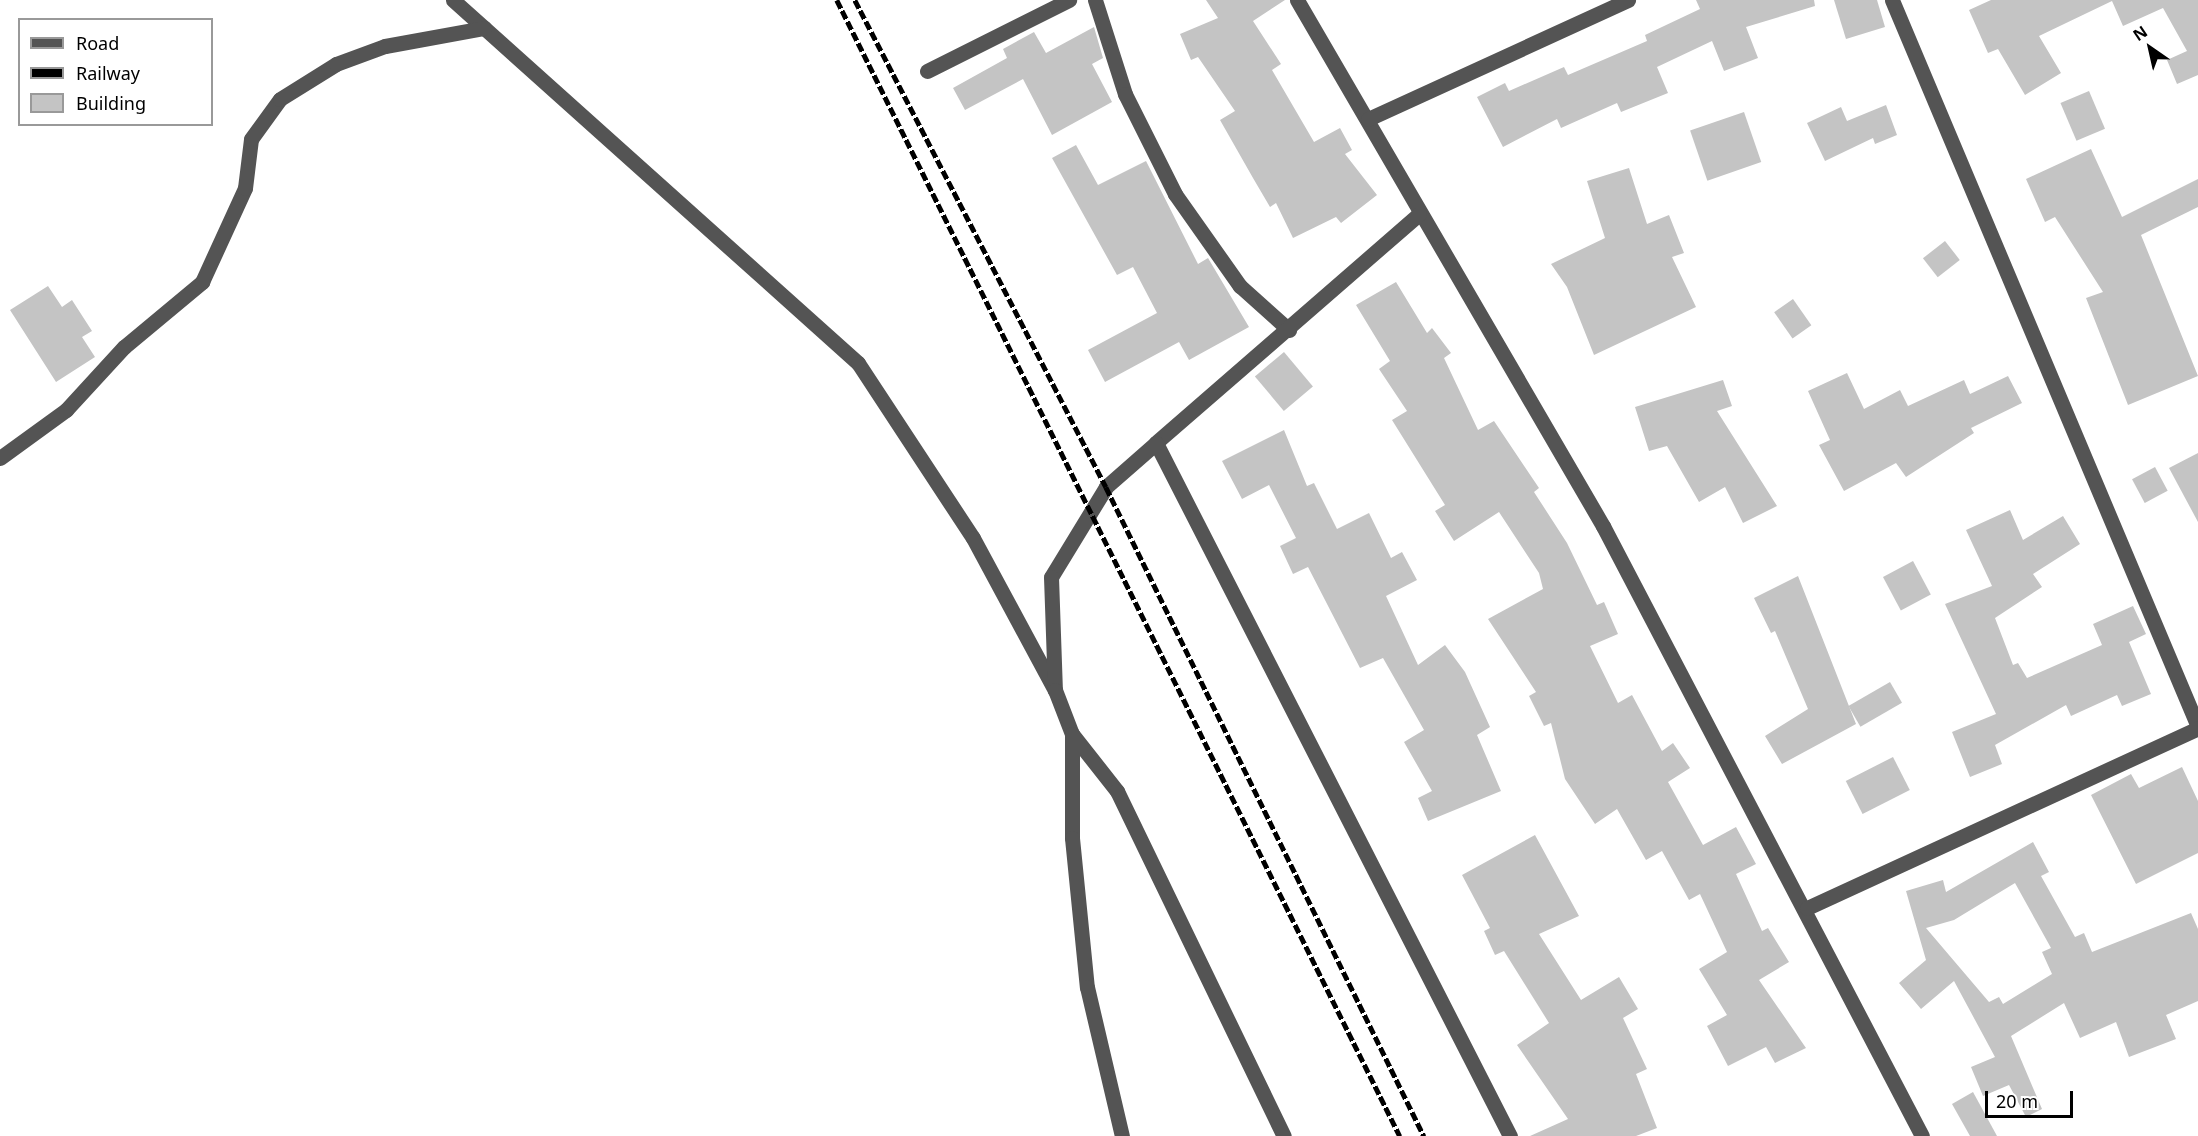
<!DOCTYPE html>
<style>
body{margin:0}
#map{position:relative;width:2198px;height:1136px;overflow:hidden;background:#fff;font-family:"Noto Sans",sans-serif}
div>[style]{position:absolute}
.building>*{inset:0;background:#c4c4c4;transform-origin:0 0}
.minor>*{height:15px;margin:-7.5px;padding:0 7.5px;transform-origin:7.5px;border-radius:7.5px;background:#545454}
.rail>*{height:4.5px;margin-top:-2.25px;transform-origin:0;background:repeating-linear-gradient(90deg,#000 0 9px,transparent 0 12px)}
span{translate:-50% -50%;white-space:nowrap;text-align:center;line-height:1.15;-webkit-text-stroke:5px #fff;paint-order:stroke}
.legend{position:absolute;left:18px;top:18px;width:195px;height:108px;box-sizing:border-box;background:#fff;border:2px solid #999;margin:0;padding:8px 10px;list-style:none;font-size:18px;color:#000}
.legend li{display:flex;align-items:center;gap:12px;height:30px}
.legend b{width:30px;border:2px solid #999}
.north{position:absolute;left:2120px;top:18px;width:60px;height:60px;-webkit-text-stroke:4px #fff;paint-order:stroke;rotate:326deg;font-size:16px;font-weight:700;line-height:24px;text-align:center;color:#000}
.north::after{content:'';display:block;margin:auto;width:21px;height:27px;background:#000;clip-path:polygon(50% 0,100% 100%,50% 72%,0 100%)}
.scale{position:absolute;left:1985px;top:1091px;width:88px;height:27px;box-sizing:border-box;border:3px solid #000;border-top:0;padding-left:8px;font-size:18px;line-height:21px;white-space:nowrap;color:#000;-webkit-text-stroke:4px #fff;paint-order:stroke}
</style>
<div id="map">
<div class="building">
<div style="clip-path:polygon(1206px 0,1285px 0,1253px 21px,1281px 64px,1272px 70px,1314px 142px,1340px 128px,1352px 150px,1345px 154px,1377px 195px,1341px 223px,1336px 217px,1293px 238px,1276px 203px,1270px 207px,1253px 178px,1220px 120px,1235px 111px,1198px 57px,1191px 60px,1180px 34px,1218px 18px)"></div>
<div style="clip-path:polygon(1696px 0,1814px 0,1815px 6px,1746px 27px,1758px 58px,1724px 71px,1712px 41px,1657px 67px,1668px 93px,1621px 112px,1617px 103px,1561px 128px,1557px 119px,1503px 147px,1477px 97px,1505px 83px,1509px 91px,1564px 67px,1568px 75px,1647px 41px,1645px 35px,1700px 9px)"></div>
<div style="clip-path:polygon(1834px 0,1877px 0,1885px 27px,1846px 39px)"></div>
<div style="clip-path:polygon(1991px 0,2198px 0,2198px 75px,2177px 84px,2167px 60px,2187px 51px,2163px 8px,2123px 26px,2112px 1px,2039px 36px,2061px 73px,2025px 95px,1998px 49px,1988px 53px,1969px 10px)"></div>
<div style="clip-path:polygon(1094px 27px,1103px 58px,1092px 64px,1112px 102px,1052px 135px,1023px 79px,965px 110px,953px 88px,1007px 58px,1003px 49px,1034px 32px,1046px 53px)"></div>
<div style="left:2089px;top:91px;width:41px;height:31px;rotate:67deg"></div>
<div style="clip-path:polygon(1886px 105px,1897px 135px,1875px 144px,1873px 138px,1825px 161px,1807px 123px,1841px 107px,1847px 121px)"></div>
<div style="left:1744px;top:112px;width:53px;height:57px;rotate:71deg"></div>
<div style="clip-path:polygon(1076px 145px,1098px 185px,1146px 161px,1198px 264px,1208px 258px,1249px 327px,1189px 360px,1179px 342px,1105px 382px,1088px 350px,1157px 313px,1133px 267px,1117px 275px,1052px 158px)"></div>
<div style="clip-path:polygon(2091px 149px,2122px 217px,2198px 179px,2198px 207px,2141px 235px,2198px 376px,2128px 405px,2086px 298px,2103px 292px,2055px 217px,2045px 222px,2026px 179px)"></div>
<div style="clip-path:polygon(1629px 168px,1647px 224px,1669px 215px,1684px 253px,1672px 257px,1696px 307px,1594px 355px,1567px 287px,1551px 264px,1605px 238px,1587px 181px)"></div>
<div style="left:1945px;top:241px;width:24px;height:28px;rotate:52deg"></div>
<div style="clip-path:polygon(1396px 282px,1427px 333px,1432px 328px,1451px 353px,1444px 358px,1478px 430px,1494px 421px,1539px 488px,1534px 492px,1567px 543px,1597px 605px,1604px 602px,1618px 634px,1590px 646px,1618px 703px,1632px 695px,1662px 751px,1673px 743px,1690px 768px,1668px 782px,1703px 845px,1736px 827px,1756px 864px,1736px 874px,1762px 931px,1768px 928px,1789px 962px,1759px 980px,1806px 1048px,1775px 1063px,1766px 1047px,1728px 1066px,1707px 1026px,1727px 1015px,1699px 969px,1727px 952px,1700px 894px,1689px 900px,1662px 851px,1646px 860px,1617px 809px,1595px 824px,1565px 779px,1551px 723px,1544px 726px,1529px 696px,1536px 692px,1488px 619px,1543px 589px,1539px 573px,1499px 512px,1454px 541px,1435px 511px,1445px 505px,1392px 420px,1407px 411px,1379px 369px,1390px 361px,1356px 305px)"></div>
<div style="clip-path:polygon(48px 286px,62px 307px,72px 300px,92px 331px,82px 337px,95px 357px,56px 382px,10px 310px)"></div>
<div style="left:1793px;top:299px;width:32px;height:23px;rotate:55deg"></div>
<div style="left:1284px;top:352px;width:45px;height:38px;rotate:50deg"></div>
<div style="clip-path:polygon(1847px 373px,1864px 409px,1900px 390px,1908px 406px,1964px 380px,1970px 394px,2008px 376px,2022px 403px,1971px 428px,1974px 433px,1906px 477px,1896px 463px,1844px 491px,1819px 445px,1830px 440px,1808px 391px)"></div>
<div style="clip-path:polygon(1723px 380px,1732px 406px,1717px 411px,1777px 506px,1743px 523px,1725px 487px,1699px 502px,1667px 446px,1649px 451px,1635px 407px)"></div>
<div style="clip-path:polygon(1284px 430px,1307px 486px,1314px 483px,1337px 529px,1369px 513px,1391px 558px,1402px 552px,1417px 580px,1386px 596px,1418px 665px,1445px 645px,1465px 672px,1490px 727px,1477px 735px,1501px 791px,1428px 821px,1418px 798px,1432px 791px,1404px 742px,1424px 730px,1383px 658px,1360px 668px,1308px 567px,1293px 574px,1280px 546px,1296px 538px,1269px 485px,1242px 499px,1222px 461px)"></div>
<div style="clip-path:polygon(2198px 453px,2198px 522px,2169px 468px)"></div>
<div style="left:2155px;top:467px;width:27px;height:26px;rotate:62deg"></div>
<div style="clip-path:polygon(2010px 510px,2023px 540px,2063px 516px,2080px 544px,2033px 574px,2042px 587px,1995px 618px,2013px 665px,2018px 663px,2027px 678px,2102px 645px,2093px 624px,2133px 606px,2146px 634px,2129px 642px,2151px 694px,2122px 706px,2117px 695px,2071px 716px,2066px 705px,1995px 745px,2002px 764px,1970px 777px,1952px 732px,1996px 714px,1945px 604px,1992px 586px,1966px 530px)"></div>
<div style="left:1913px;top:561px;width:38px;height:34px;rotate:62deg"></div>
<div style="clip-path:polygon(1798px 576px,1856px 724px,1782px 764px,1765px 736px,1808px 709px,1775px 631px,1771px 633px,1754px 598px)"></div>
<div style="left:1890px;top:682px;width:24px;height:48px;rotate:60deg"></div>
<div style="left:1893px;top:757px;width:37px;height:53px;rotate:63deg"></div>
<div style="clip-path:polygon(2182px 767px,2198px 801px,2198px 853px,2136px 884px,2091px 795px,2131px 774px,2139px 788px)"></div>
<div style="clip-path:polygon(1535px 835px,1579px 916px,1539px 934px,1581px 1000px,1619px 977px,1638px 1009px,1623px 1018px,1647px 1069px,1636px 1074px,1657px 1128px,1636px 1136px,1530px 1136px,1568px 1119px,1517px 1045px,1549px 1023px,1504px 951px,1495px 955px,1484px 931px,1490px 928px,1462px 875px)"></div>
<div style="clip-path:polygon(evenodd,2033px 842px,2049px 872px,2041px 876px,2075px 937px,2084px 933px,2092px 952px,2191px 913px,2198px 929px,2198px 1001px,2166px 1015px,2176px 1039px,2129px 1057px,2116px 1022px,2080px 1038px,2064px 1003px,2011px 1036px,2042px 1109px,2026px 1117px,2009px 1085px,1983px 1096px,1971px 1067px,1995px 1057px,1954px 981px,1921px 1009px,1899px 983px,1926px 960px,1906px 891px,1943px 880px,1946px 892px,2033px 842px,2015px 883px,2051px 948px,2042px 952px,2052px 974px,2003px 1004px,1999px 997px,1989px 1002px,1926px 928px,1954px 920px,2015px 883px)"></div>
<div style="clip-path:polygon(1973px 1092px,1997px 1136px,1970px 1136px,1952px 1104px)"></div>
</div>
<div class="minor">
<div style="left:453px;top:0;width:544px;rotate:41.87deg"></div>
<div style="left:858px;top:363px;width:209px;rotate:56.7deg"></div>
<div style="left:973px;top:538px;width:173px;rotate:61.7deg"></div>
<div style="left:1095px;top:0;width:99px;rotate:72.3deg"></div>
<div style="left:1125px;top:94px;width:112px;rotate:63.4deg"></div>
<div style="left:1175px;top:194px;width:113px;rotate:54.8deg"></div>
<div style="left:1240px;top:286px;width:66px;rotate:41.9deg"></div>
<div style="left:1297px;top:0;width:609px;rotate:59.81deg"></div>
<div style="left:1603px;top:526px;width:688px;rotate:62.39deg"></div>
<div style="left:1892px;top:0;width:789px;rotate:67.17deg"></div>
<div style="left:927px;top:71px;width:159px;rotate:-26.6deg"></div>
<div style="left:1368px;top:119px;width:286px;rotate:-24.6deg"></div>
<div style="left:1419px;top:214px;width:349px;rotate:139deg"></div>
<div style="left:1156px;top:443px;width:778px;rotate:62.94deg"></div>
<div style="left:1156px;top:443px;width:67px;rotate:138.7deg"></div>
<div style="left:1106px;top:487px;width:105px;rotate:121.4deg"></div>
<div style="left:1051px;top:577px;width:113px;rotate:88deg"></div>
<div style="left:1055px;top:690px;width:47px;rotate:68.9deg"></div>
<div style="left:1072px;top:734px;width:73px;rotate:51.7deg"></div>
<div style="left:1117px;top:791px;width:383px;rotate:64.2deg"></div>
<div style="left:0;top:458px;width:82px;rotate:-36deg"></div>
<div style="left:66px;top:410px;width:86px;rotate:-47.4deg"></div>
<div style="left:124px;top:347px;width:102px;rotate:-39.8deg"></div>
<div style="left:202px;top:282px;width:103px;rotate:-65.4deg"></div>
<div style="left:245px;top:188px;width:49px;rotate:-83deg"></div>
<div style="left:251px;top:139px;width:49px;rotate:-54.1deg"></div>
<div style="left:280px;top:99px;width:66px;rotate:-32deg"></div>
<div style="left:336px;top:64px;width:52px;rotate:-20.2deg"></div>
<div style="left:385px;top:46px;width:101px;rotate:-10.3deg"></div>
<div style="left:1072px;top:734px;width:104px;rotate:90deg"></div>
<div style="left:1072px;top:838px;width:150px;rotate:84.3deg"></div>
<div style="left:1087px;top:987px;width:153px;rotate:76.8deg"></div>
<div style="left:1807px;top:908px;width:430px;rotate:-24.7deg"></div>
</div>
<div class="rail">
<div style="left:837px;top:0;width:1268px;rotate:63.64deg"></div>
<div style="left:855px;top:0;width:548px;rotate:62.73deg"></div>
<div style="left:1106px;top:487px;width:723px;rotate:63.9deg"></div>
</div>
<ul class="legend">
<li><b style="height:8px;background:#545454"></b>Road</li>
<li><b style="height:8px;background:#000"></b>Railway</li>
<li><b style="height:16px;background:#c4c4c4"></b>Building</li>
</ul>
<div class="north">N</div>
<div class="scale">20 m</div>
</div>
